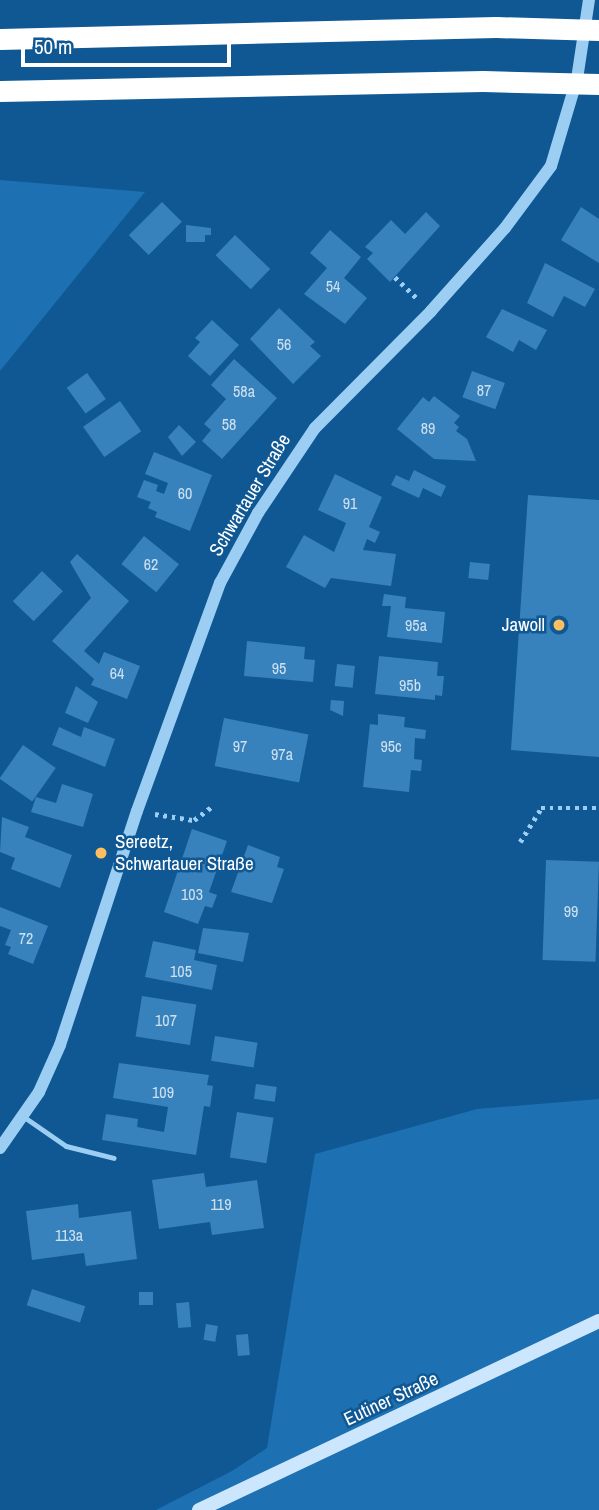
<!DOCTYPE html>
<meta charset="utf-8">
<style>
body{margin:0}
#map{position:relative;width:599px;height:1510px;overflow:hidden;background:#0f5894;font-family:"Archivo Narrow",sans-serif}
div>[style]{position:absolute}
.green>*{inset:0;background:#1d71b2}
.building>*{inset:0;background:#3782bd;transform-origin:0 0}
.path>*{height:4.5px;margin-top:-2.25px;transform-origin:0;background:repeating-linear-gradient(90deg,#9ccef4 0 3.5px,transparent 0 8.5px)}
.service>*{height:5px;margin:-2.5px;padding:0 2.5px;transform-origin:2.5px;border-radius:2.5px;background:#9ccef4}
.tertiary>*{height:12px;margin:-6px;padding:0 6px;transform-origin:6px;border-radius:6px;background:#9ccef4}
.secondary>*{height:14px;margin:-7px;padding:0 7px;transform-origin:7px;border-radius:7px;background:#cce7fd}
.motorway>*{height:21px;margin:-10.5px;padding:0 10.5px;transform-origin:10.5px;border-radius:10.5px;background:#fff}
.motorway-bridge>*{height:21px;margin:-10.5px;padding:0 10.5px;transform-origin:10.5px;border-radius:10.5px;background:#fff}
.dots>*{width:19px;height:19px;translate:-50% -50%;box-sizing:border-box;border:4px solid #0f5894;border-radius:50%}
span{translate:-50% -50%;white-space:nowrap;text-align:center;line-height:1.15;-webkit-text-stroke:5px #0f5894;paint-order:stroke}
.number-label{font-size:16px;color:#cde0ee}
.number-label span{-webkit-text-stroke-width:0}
.street-label{font-size:19px;color:#fff}
.poi-label{font-size:19px;color:#fff}
.right{translate:-100% -50%;text-align:right}
.left{translate:0 -50%;text-align:left}
.scale{position:absolute;left:21px;top:35px;width:210px;height:32px;box-sizing:border-box;border:4px solid #fff;border-top:0;padding-left:9px;font-size:21px;line-height:24px;white-space:nowrap;color:#fff;-webkit-text-stroke:5px #0f5894;paint-order:stroke}
</style>
<div id="map">
<div class="green">
<div style="clip-path:polygon(0 180px,145px 192px,0 371px)"></div>
<div style="clip-path:polygon(599px 1099px,599px 1510px,156px 1510px,232px 1471px,267px 1448px,315px 1154px,477px 1109px)"></div>
</div>
<div class="building">
<div style="left:162px;top:202px;width:28px;height:47px;rotate:45deg"></div>
<div style="clip-path:polygon(581px 207px,599px 219px,599px 263px,561px 240px)"></div>
<div style="clip-path:polygon(426px 212px,440px 226px,390px 282px,367px 259px,373px 253px,365px 247px,391px 220px,405px 234px)"></div>
<div style="clip-path:polygon(186px 225px,211px 228px,211px 235px,205px 235px,205px 242px,186px 242px)"></div>
<div style="clip-path:polygon(330px 230px,361px 257px,344px 278px,367px 298px,345px 324px,304px 294px,327px 268px,310px 253px)"></div>
<div style="left:235px;top:235px;width:49px;height:28px;rotate:44deg"></div>
<div style="clip-path:polygon(545px 263px,595px 289px,585px 307px,564px 296px,553px 317px,527px 303px)"></div>
<div style="clip-path:polygon(279px 308px,315px 342px,310px 346px,321px 356px,293px 384px,250px 339px)"></div>
<div style="clip-path:polygon(502px 309px,547px 330px,536px 350px,519px 340px,513px 352px,486px 337px)"></div>
<div style="clip-path:polygon(212px 320px,239px 345px,210px 376px,188px 356px,200px 342px,195px 338px)"></div>
<div style="clip-path:polygon(234px 359px,277px 398px,222px 459px,202px 441px,211px 430px,204px 424px,226px 399px,211px 385px)"></div>
<div style="left:472px;top:371px;width:35px;height:28px;rotate:20deg"></div>
<div style="left:87px;top:373px;width:32px;height:25px;rotate:54deg"></div>
<div style="clip-path:polygon(434px 396px,460px 416px,454px 423px,459px 427px,456px 431px,467px 439px,476px 461px,434px 459px,397px 429px,423px 397px,429px 402px)"></div>
<div style="left:120px;top:401px;width:37px;height:45px;rotate:55deg"></div>
<div style="clip-path:polygon(179px 425px,196px 442px,182px 456px,168px 437px)"></div>
<div style="clip-path:polygon(154px 452px,212px 475px,190px 531px,155px 517px,157px 512px,148px 508px,151px 502px,137px 497px,144px 480px,158px 485px,156px 491px,164px 494px,168px 483px,145px 474px)"></div>
<div style="clip-path:polygon(414px 470px,446px 486px,441px 497px,423px 488px,419px 498px,391px 485px,396px 475px,409px 481px)"></div>
<div style="clip-path:polygon(335px 474px,382px 497px,369px 527px,380px 532px,375px 543px,367px 539px,363px 550px,396px 554px,391px 586px,331px 578px,325px 588px,286px 567px,304px 535px,334px 552px,346px 523px,318px 510px)"></div>
<div style="clip-path:polygon(528px 495px,599px 500px,599px 757px,511px 750px)"></div>
<div style="left:144px;top:536px;width:45px;height:36px;rotate:39deg"></div>
<div style="clip-path:polygon(77px 554px,129px 601px,84px 651px,99px 664px,104px 652px,140px 666px,127px 699px,91px 685px,94px 679px,52px 641px,91px 598px,70px 562px)"></div>
<div style="left:470px;top:562px;width:20px;height:16px;rotate:6deg"></div>
<div style="left:42px;top:571px;width:29px;height:42px;rotate:44deg"></div>
<div style="clip-path:polygon(384px 594px,406px 597px,405px 608px,445px 612px,442px 643px,387px 637px,391px 606px,382px 606px)"></div>
<div style="clip-path:polygon(247px 641px,305px 647px,304px 659px,315px 660px,313px 682px,244px 676px)"></div>
<div style="clip-path:polygon(379px 656px,438px 662px,437px 676px,444px 676px,442px 696px,435px 695px,435px 700px,375px 694px)"></div>
<div style="left:337px;top:664px;width:18px;height:22px;rotate:6deg"></div>
<div style="clip-path:polygon(76px 686px,98px 702px,88px 723px,65px 713px)"></div>
<div style="clip-path:polygon(331px 700px,344px 701px,343px 716px,330px 710px)"></div>
<div style="clip-path:polygon(378px 714px,405px 717px,404px 727px,426px 730px,425px 739px,415px 738px,414px 759px,422px 760px,421px 771px,411px 770px,409px 792px,363px 787px,370px 724px,378px 725px)"></div>
<div style="left:224px;top:718px;width:86px;height:49px;rotate:11deg"></div>
<div style="clip-path:polygon(59px 727px,81px 737px,84px 727px,115px 739px,105px 767px,52px 745px)"></div>
<div style="left:23px;top:745px;width:40px;height:41px;rotate:35deg"></div>
<div style="clip-path:polygon(62px 784px,93px 794px,83px 827px,31px 812px,36px 797px,56px 803px)"></div>
<div style="clip-path:polygon(2px 817px,29px 827px,25px 837px,72px 855px,60px 888px,11px 869px,15px 858px,0 852px)"></div>
<div style="clip-path:polygon(192px 829px,227px 841px,209px 892px,217px 895px,212px 908px,205px 906px,198px 924px,164px 912px)"></div>
<div style="clip-path:polygon(248px 845px,280px 857px,277px 867px,284px 869px,272px 903px,231px 892px)"></div>
<div style="left:546px;top:860px;width:53px;height:100px;rotate:2deg"></div>
<div style="clip-path:polygon(0 907px,48px 926px,33px 964px,8px 954px,11px 947px,5px 945px,11px 930px,0 926px)"></div>
<div style="clip-path:polygon(203px 928px,249px 933px,243px 962px,198px 953px)"></div>
<div style="clip-path:polygon(153px 941px,196px 950px,194px 960px,217px 965px,212px 990px,145px 977px)"></div>
<div style="left:142px;top:996px;width:55px;height:41px;rotate:9deg"></div>
<div style="left:215px;top:1036px;width:43px;height:25px;rotate:9deg"></div>
<div style="clip-path:polygon(119px 1063px,209px 1075px,207px 1085px,213px 1086px,210px 1107px,204px 1106px,196px 1155px,102px 1140px,106px 1114px,138px 1119px,137px 1127px,164px 1132px,168px 1107px,113px 1098px)"></div>
<div style="left:256px;top:1084px;width:21px;height:15px;rotate:8deg"></div>
<div style="left:237px;top:1112px;width:37px;height:46px;rotate:9deg"></div>
<div style="clip-path:polygon(204px 1173px,206px 1187px,257px 1180px,264px 1228px,212px 1235px,210px 1222px,159px 1229px,152px 1180px)"></div>
<div style="clip-path:polygon(78px 1204px,79px 1218px,131px 1211px,137px 1259px,86px 1266px,84px 1253px,32px 1260px,26px 1211px)"></div>
<div style="left:32px;top:1289px;width:56px;height:17px;rotate:18deg"></div>
<div style="left:153px;top:1292px;width:13px;height:14px;rotate:90deg"></div>
<div style="left:189px;top:1302px;width:25px;height:13px;rotate:85deg"></div>
<div style="left:206px;top:1324px;width:12px;height:16px;rotate:9deg"></div>
<div style="left:248px;top:1334px;width:21px;height:12px;rotate:85deg"></div>
</div>
<div class="path">
<div style="left:395px;top:277px;width:30px;rotate:44deg"></div>
<div style="left:155px;top:814px;width:39px;rotate:9deg"></div>
<div style="left:194px;top:820px;width:25px;rotate:-37deg"></div>
<div style="left:520px;top:842px;width:40px;rotate:-58deg"></div>
<div style="left:541px;top:808px;width:58px"></div>
</div>
<div class="service">
<div style="left:24px;top:1117px;width:51px;rotate:34.6deg"></div>
<div style="left:66px;top:1146px;width:49px;rotate:14deg"></div>
</div>
<div class="tertiary">
<div style="left:0;top:1148px;width:68px;rotate:-55.1deg"></div>
<div style="left:39px;top:1092px;width:51px;rotate:-65.9deg"></div>
<div style="left:60px;top:1045px;width:246px;rotate:-71.8deg"></div>
<div style="left:137px;top:811px;width:243px;rotate:-70deg"></div>
<div style="left:220px;top:583px;width:80px;rotate:-61.5deg"></div>
<div style="left:258px;top:513px;width:102px;rotate:-56.2deg"></div>
<div style="left:315px;top:428px;width:165px;rotate:-45.2deg"></div>
<div style="left:431px;top:311px;width:111px;rotate:-48.3deg"></div>
<div style="left:505px;top:228px;width:77px;rotate:-53.4deg"></div>
<div style="left:551px;top:166px;width:91px;rotate:-73.4deg"></div>
<div style="left:577px;top:79px;width:80px;rotate:-81.4deg"></div>
</div>
<div class="secondary">
<div style="left:199px;top:1510px;width:442px;rotate:-25.3deg"></div>
</div>
<div class="motorway">
<div style="left:0;top:39px;width:496px;rotate:-1.4deg"></div>
<div style="left:0;top:91px;width:483px;rotate:-1.2deg"></div>
</div>
<div class="motorway-bridge">
<div style="left:496px;top:27px;width:103px;rotate:1.7deg"></div>
<div style="left:483px;top:81px;width:116px;rotate:1.5deg"></div>
</div>
<div class="dots">
<div style="left:559px;top:625px;background:#ffbf5f"></div>
<div style="left:101px;top:853px;background:#ffbf5f"></div>
</div>
<div class="number-label">
<span style="left:333px;top:286px">54</span>
<span style="left:284px;top:344px">56</span>
<span style="left:484px;top:390px">87</span>
<span style="left:244px;top:391px">58a</span>
<span style="left:229px;top:424px">58</span>
<span style="left:428px;top:428px">89</span>
<span style="left:185px;top:493px">60</span>
<span style="left:350px;top:503px">91</span>
<span style="left:151px;top:564px">62</span>
<span style="left:416px;top:625px">95a</span>
<span style="left:279px;top:668px">95</span>
<span style="left:117px;top:673px">64</span>
<span style="left:410px;top:685px">95b</span>
<span style="left:240px;top:746px">97</span>
<span style="left:391px;top:746px">95c</span>
<span style="left:282px;top:754px">97a</span>
<span style="left:192px;top:894px">103</span>
<span style="left:571px;top:911px">99</span>
<span style="left:26px;top:938px">72</span>
<span style="left:181px;top:971px">105</span>
<span style="left:166px;top:1020px">107</span>
<span style="left:163px;top:1092px">109</span>
<span style="left:221px;top:1204px">119</span>
<span style="left:69px;top:1235px">113a</span>
</div>
<div class="street-label">
<span style="left:250px;top:495px;rotate:-59deg">Schwartauer Straße</span>
<span style="left:391px;top:1399px;rotate:-25deg">Eutiner Straße</span>
</div>
<div class="poi-label">
<span class="right" style="left:545px;top:625px">Jawoll</span>
<span class="left" style="left:115px;top:853px">Sereetz,<br>Schwartauer Straße</span>
</div>
<div class="scale">50 m</div>
</div>
